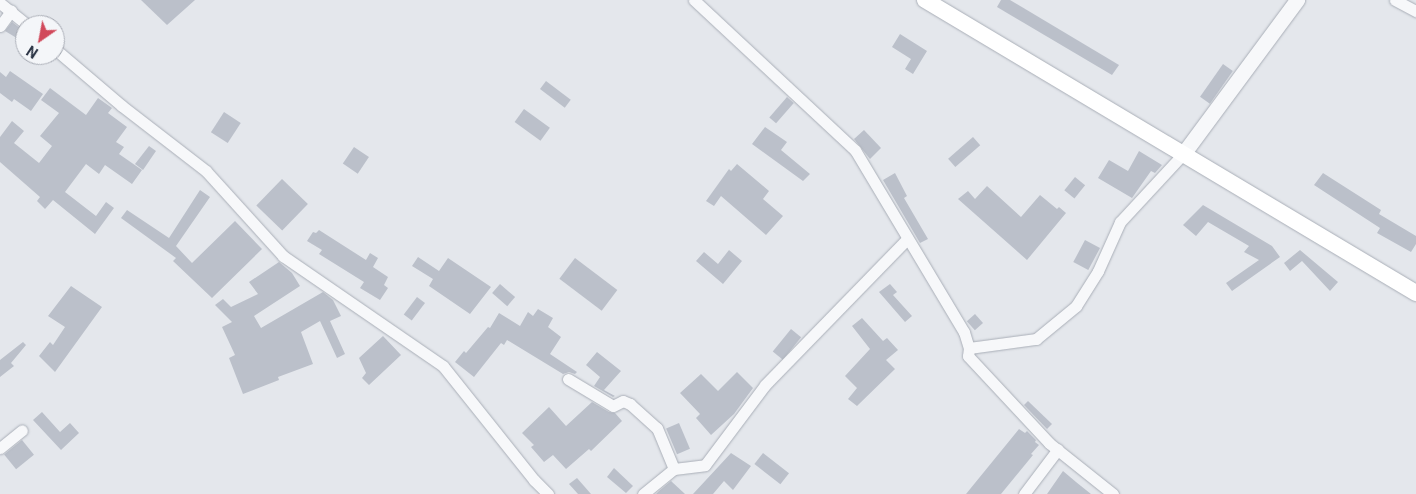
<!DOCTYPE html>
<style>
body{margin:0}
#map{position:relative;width:1416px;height:494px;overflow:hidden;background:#e4e7ec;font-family:Roboto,sans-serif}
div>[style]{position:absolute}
.building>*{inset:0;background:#bbc0ca;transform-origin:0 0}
.roads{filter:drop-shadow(0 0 1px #a9aeb7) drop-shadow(0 0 1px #a9aeb7)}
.minor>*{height:11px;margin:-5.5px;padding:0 5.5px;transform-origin:5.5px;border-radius:5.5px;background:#f7f8fa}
.tertiary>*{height:15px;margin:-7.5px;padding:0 7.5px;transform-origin:7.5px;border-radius:7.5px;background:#f7f8fa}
.secondary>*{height:16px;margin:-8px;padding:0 8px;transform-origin:8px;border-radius:8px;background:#fff}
span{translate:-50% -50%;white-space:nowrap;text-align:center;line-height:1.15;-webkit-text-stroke:5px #f4f6f9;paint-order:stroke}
.north{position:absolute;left:15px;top:15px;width:50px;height:50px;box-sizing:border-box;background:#f4f6f9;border:1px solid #a4a8b1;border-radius:50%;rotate:213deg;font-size:14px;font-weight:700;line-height:20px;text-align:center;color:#2b3445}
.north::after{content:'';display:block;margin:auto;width:18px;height:22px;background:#d1495b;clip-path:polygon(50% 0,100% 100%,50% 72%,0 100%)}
</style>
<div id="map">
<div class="building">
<div style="clip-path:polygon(141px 0,195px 0,167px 25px)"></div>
<div style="clip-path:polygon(1001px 0,1010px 0,1119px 65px,1112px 75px,997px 7px)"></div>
<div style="clip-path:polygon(12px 22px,25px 32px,25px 43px,5px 31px)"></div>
<div style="clip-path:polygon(900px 34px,927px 51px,913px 74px,905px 69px,911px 59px,892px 47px)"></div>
<div style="left:1223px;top:64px;width:12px;height:40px;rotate:35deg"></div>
<div style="clip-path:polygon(10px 71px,43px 94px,31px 111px,14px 99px,12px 102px,0 93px,0 72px,6px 77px)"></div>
<div style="left:546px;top:81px;width:31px;height:10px;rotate:37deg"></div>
<div style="clip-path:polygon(50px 88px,86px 115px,98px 98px,112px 108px,108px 113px,127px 127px,116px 142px,124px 147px,119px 154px,142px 170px,132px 184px,105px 165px,99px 174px,86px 164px,65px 192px,96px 216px,106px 202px,114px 208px,95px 234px,53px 200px,45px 209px,37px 201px,40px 197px,0 162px,0 137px,12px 121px,24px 131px,14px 143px,39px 163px,52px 146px,40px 136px,59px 113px,41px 100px)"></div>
<div style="left:787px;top:97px;width:9px;height:27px;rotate:41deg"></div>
<div style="left:524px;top:109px;width:32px;height:16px;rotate:36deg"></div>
<div style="left:224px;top:112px;width:20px;height:24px;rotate:33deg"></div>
<div style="clip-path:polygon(765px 127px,787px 142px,781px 150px,810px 174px,803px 181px,752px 144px)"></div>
<div style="clip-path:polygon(864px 130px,881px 148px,870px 159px,854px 139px)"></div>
<div style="left:973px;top:137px;width:11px;height:33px;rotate:49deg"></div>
<div style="clip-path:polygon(149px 146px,156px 151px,143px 170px,135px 164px)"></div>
<div style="left:354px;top:147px;width:18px;height:20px;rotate:34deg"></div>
<div style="clip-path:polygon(1139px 151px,1162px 165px,1155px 173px,1151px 171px,1132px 198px,1098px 178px,1109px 160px,1128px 171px)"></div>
<div style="clip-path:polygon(737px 164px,769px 191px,763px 199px,783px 216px,766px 235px,721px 196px,714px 206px,706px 201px,729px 169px,731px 171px)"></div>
<div style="clip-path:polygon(895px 173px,907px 196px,904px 198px,928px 239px,920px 243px,883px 180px)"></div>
<div style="clip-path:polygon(1323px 173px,1381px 210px,1379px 214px,1416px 236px,1416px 244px,1411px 252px,1377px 233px,1380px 228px,1314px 185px)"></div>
<div style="left:1075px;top:177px;width:13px;height:17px;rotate:39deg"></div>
<div style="left:282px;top:179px;width:36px;height:37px;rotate:44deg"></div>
<div style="clip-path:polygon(987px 186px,1021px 217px,1040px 195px,1057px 209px,1059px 207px,1066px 213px,1027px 260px,958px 199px,968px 191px,975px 199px)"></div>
<div style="clip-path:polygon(200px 190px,210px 197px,176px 246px,192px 263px,235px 221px,262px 249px,212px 298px,173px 261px,176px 258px,121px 218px,127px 210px,169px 238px)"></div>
<div style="clip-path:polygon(1203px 205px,1272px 246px,1280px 257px,1232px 291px,1226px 283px,1259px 260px,1244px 252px,1249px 246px,1208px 222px,1196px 236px,1183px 225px)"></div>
<div style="clip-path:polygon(319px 230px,366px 260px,370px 253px,378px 258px,373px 267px,388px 277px,384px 285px,388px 288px,380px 300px,360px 288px,364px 282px,319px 254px,322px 250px,307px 241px,313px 232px,316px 233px)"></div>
<div style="left:1085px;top:240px;width:17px;height:25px;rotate:28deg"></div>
<div style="clip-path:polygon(729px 250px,742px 261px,723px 284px,696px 261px,704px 252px,718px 264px)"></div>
<div style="clip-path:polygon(1300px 250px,1338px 282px,1330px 291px,1302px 261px,1290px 271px,1284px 263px)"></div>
<div style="clip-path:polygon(418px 257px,439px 271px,448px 258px,491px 287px,470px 314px,429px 286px,433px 279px,412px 266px)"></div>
<div style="left:575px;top:258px;width:53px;height:26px;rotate:37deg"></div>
<div style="clip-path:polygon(279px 262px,292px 273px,300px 286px,254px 316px,261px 328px,323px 292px,333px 300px,341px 316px,330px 321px,345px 354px,337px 358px,320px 321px,301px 332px,313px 364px,278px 377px,279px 380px,243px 394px,229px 358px,235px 355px,222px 327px,232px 322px,215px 305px,223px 299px,231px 307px,258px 294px,249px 282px)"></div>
<div style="left:500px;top:284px;width:20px;height:12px;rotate:41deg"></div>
<div style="clip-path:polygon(890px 284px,897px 292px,893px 295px,912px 316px,905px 322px,879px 292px)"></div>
<div style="clip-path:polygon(71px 286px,102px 307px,55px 372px,39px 356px,50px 342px,53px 345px,65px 327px,48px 316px)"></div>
<div style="left:417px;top:297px;width:10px;height:22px;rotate:37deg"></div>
<div style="clip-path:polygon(538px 309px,553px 318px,548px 327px,561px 337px,550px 354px,577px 372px,575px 374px,569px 372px,563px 374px,507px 340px,504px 345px,501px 343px,474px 377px,455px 362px,464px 351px,466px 353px,488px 327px,490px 328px,499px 313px,520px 326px,528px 312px,533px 316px)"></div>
<div style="left:975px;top:314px;width:12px;height:11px;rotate:48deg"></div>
<div style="clip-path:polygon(862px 318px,883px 341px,887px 338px,898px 350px,886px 360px,895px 369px,857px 406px,848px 399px,857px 388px,845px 376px,870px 349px,852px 326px)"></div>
<div style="left:791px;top:329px;width:13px;height:29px;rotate:39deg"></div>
<div style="clip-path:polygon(383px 336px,401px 355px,369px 385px,362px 378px,366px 373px,359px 358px)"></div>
<div style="clip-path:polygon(23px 342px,26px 345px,11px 363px,14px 366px,0 377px,0 360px)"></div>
<div style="clip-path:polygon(597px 352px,621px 371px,604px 390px,615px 396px,613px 397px,594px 386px,600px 377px,586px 365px)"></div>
<div style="clip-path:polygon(737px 372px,753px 388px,734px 414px,711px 435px,696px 418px,700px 414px,680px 393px,701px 374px,718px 391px)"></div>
<div style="clip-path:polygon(1028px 401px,1052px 424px,1047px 429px,1024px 405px)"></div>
<div style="clip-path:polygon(592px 402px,609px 412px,615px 413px,622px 421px,591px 451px,589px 449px,566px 469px,553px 455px,544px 462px,531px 447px,534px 445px,522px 433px,549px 407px,566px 426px)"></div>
<div style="clip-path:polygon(42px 412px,60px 432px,70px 423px,79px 433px,61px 450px,33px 420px)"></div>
<div style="left:679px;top:423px;width:28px;height:14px;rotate:67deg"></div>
<div style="clip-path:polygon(1019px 429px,1025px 433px,1027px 431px,1036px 440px,1035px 442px,1039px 445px,1031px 454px,1033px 455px,1001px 494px,966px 494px)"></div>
<div style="left:22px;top:440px;width:19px;height:23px;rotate:51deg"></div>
<div style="clip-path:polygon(731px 453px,751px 466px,733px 490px,724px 481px,713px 494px,693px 494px)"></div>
<div style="left:763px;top:453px;width:33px;height:14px;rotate:38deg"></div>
<div style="clip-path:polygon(614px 468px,633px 486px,626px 493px,607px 477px)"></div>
<div style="clip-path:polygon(1063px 471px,1076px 482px,1091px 494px,1047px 494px)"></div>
<div style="clip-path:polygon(577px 478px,591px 494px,578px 494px,569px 484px)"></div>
<div style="clip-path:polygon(671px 481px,685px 494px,656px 494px,659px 491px)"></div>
</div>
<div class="roads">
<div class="minor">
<div style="left:694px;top:0;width:220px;rotate:43deg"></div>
<div style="left:855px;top:150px;width:212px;rotate:59.1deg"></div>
<div style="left:964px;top:332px;width:17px;rotate:73deg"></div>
<div style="left:969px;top:348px;width:8px;rotate:97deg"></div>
<div style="left:968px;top:356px;width:119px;rotate:47deg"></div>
<div style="left:1049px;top:443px;width:82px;rotate:38.6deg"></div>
<div style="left:1395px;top:0;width:24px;rotate:28deg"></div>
<div style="left:0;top:3px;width:35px;rotate:39deg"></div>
<div style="left:0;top:26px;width:19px;rotate:-54deg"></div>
<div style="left:55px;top:49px;width:88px;rotate:40.4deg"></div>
<div style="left:122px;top:106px;width:106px;rotate:37.7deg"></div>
<div style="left:206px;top:171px;width:115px;rotate:47.8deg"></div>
<div style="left:283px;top:256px;width:194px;rotate:34.5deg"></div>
<div style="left:443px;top:366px;width:146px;rotate:51.4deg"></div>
<div style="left:534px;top:480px;width:20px;rotate:45deg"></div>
<div style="left:969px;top:348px;width:68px;rotate:-7.7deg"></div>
<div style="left:1036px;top:339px;width:52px;rotate:-39.5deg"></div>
<div style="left:1076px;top:306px;width:41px;rotate:-57.8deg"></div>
<div style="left:1098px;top:271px;width:54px;rotate:-65.8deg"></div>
<div style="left:1120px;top:222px;width:93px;rotate:-47.2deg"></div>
<div style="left:568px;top:379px;width:52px;rotate:31deg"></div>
<div style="left:613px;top:406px;width:11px;rotate:-27deg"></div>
<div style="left:623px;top:401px;width:8px;rotate:23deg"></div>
<div style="left:630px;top:404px;width:36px;rotate:42deg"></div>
<div style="left:657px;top:428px;width:44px;rotate:67.5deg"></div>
<div style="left:0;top:448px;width:28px;rotate:-39deg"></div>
<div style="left:643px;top:494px;width:40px;rotate:-39deg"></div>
<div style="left:674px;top:469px;width:31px;rotate:-7deg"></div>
<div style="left:705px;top:465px;width:100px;rotate:-53.1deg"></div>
<div style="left:765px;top:385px;width:204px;rotate:-45.8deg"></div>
<div style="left:1024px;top:494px;width:56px;rotate:-52.9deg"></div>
</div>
<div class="tertiary">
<div style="left:1183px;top:154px;width:192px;rotate:-53.5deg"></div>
</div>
<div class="secondary">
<div style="left:925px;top:0;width:572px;rotate:30.83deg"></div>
</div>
</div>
<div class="north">N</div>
</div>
